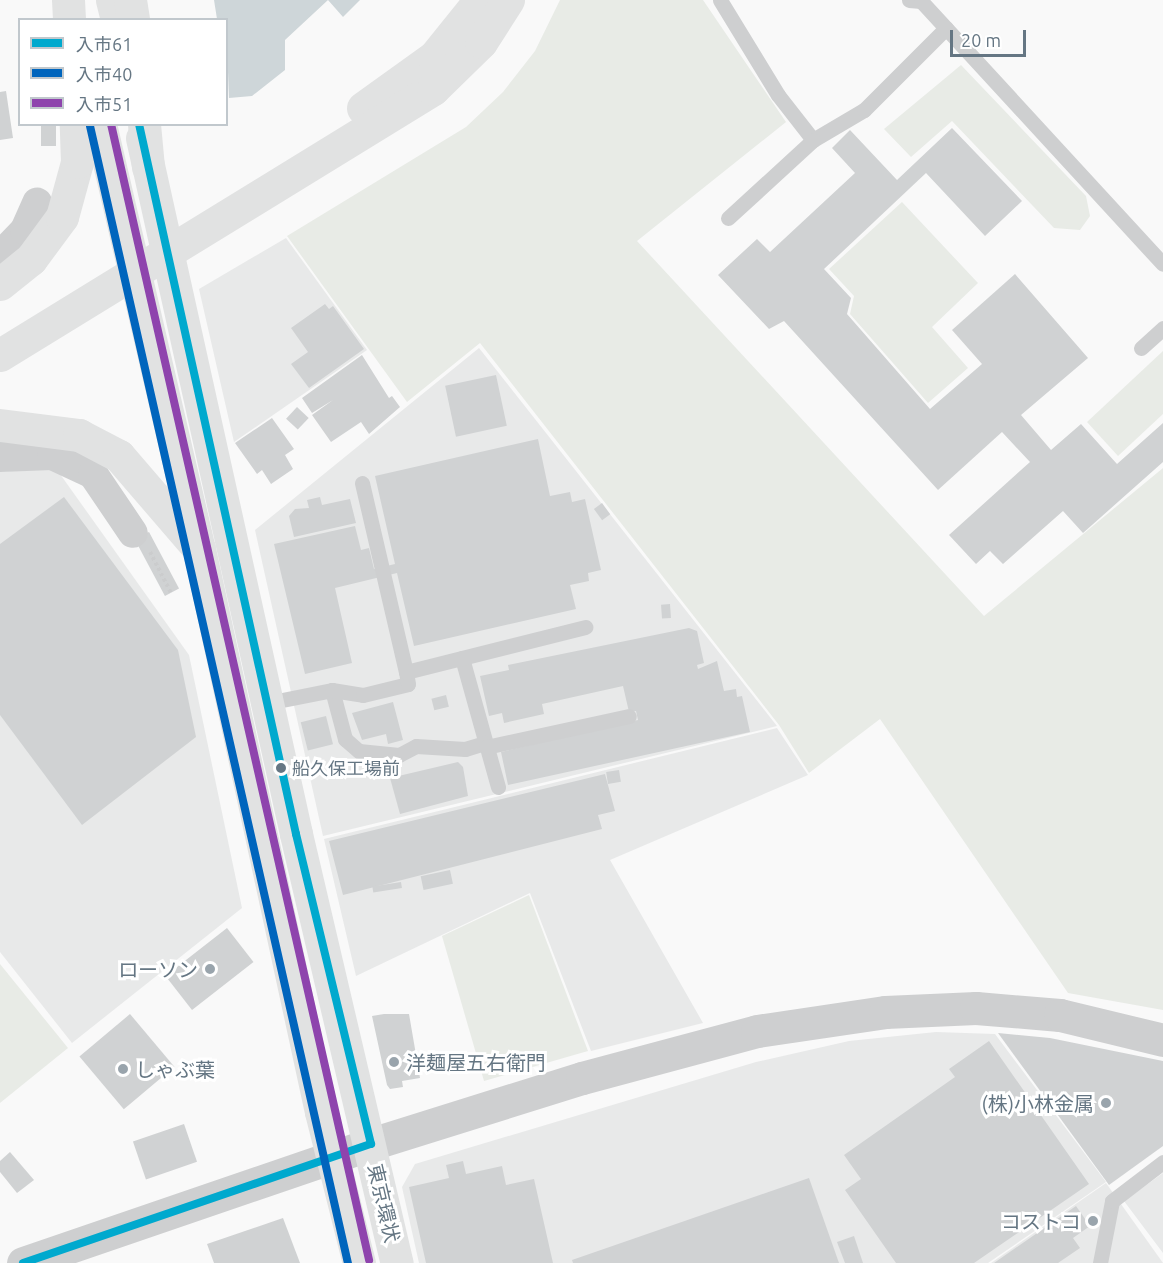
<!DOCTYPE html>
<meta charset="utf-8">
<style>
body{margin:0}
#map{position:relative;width:1163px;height:1263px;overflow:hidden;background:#f9f9f9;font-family:Ubuntu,"Noto Sans JP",sans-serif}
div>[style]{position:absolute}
.built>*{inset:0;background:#e8e9e9}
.green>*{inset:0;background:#e8ebe6}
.water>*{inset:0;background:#ced6d9}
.building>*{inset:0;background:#d0d2d3;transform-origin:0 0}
.path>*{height:4px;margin-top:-2px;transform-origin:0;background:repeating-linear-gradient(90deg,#cbcccd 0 3px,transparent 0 6px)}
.service>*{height:15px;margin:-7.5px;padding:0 7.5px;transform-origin:7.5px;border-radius:7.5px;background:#cecfd0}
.minor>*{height:30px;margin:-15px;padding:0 15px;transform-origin:15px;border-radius:15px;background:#cecfd0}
.tertiary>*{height:33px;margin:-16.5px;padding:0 16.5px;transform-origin:16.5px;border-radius:16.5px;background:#cecfd0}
.trunk>*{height:33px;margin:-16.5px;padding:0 16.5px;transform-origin:16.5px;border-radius:16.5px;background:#e1e2e2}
.motorway>*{height:33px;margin:-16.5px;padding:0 16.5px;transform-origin:16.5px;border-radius:16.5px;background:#e1e2e2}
.bus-1>*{height:8px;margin:-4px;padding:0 4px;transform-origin:4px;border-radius:4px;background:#00a9ce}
.bus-2>*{height:8px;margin:-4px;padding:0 4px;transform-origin:4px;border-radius:4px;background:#0065bd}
.bus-3>*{height:8px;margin:-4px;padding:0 4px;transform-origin:4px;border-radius:4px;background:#8e44ad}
.dots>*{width:16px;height:16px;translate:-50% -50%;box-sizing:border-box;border:3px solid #fff;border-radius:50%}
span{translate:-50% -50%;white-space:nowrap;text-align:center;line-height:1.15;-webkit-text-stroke:6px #fff;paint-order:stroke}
.bus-label{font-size:18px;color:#657683}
.left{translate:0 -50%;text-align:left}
.poi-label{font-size:20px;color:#657683}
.right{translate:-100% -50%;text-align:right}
.street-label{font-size:20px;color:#657683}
.legend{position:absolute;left:18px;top:18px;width:210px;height:108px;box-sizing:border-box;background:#fff;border:2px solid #c1c8cd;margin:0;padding:8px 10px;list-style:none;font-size:18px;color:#657683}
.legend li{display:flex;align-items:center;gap:12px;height:30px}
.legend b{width:30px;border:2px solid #c1c8cd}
.scale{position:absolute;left:950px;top:30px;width:76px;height:27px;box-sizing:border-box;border:3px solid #657683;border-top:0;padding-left:8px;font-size:18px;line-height:21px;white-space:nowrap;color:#657683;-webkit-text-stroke:4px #fff;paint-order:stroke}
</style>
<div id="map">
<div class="built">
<div style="clip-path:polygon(286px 238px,367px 350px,234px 442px,199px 289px)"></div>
<div style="clip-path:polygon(479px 348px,777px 726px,323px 836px,255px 530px)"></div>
<div style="clip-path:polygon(55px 467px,189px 655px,242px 908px,72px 1043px,0 952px,0 472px)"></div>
<div style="clip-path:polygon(777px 728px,808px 775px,610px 860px,703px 1023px,591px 1051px,530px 893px,356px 976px,324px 839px)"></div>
<div style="clip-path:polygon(936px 1032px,995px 1034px,1106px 1182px,988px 1263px,419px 1263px,402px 1187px,415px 1164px,756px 1062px,849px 1041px)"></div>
<div style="clip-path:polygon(1163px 1173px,1163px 1253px,1124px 1201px)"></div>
<div style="clip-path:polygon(1106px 1183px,1163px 1263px,991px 1263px)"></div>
</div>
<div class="green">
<div style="clip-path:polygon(560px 0,703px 0,786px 122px,637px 241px,984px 616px,1163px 468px,1163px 1010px,1068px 993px,880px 719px,809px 773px,779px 725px,480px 343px,407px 402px,287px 236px,466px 127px,503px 92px,535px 51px)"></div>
<div style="clip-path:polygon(961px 65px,1086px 196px,1090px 216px,1080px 230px,1054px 228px,952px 121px,911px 157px,884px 129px)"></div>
<div style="clip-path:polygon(902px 202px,978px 283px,932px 327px,968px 368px,928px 403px,850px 314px,854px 296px,829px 269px)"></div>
<div style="clip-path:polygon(1163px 351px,1163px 414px,1118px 456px,1087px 422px)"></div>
<div style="clip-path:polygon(529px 895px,588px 1051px,484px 1081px,442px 936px)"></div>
<div style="clip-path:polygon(0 964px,68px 1048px,0 1103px)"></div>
</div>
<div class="water">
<div style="clip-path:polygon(214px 0,360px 0,343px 17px,328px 0,285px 40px,285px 70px,252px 96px,229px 98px,226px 20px,217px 19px)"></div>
</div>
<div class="building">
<div style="clip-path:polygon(6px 91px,13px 138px,0 140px,0 92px)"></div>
<div style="left:41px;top:124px;width:15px;height:22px"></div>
<div style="clip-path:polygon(952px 128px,1022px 201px,985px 236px,926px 173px,824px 269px,851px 298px,847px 314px,930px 409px,982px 364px,952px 330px,1015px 274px,1088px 358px,1021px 415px,1051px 450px,1081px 424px,1117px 464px,1163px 423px,1163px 462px,1083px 533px,1063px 511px,1003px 564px,990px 551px,976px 564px,949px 535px,1030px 462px,1002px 432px,938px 490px,784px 321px,769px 329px,718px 275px,757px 239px,770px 252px,855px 173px,832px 148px,850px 130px,897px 180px)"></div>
<div style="clip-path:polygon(325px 304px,329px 309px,333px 306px,364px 349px,309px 388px,291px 364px,308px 352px,291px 328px)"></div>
<div style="clip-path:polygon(362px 355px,389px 398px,392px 396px,400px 407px,369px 434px,361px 422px,331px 442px,312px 415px,333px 400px,312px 413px,302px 398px)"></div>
<div style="left:496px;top:375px;width:52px;height:52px;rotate:78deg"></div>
<div style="left:297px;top:407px;width:16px;height:16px;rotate:43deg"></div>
<div style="clip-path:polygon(272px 418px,294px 449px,285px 455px,293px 469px,271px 484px,262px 470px,257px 474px,235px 443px)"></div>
<div style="clip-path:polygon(538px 439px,550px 496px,570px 492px,572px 502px,585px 499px,601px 570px,588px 573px,589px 581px,570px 585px,576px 609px,414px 646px,397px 573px,335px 588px,352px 663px,305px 674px,274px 544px,355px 526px,361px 550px,369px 548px,374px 569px,395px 564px,375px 476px)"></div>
<div style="clip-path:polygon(64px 497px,178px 650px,196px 737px,82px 825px,0 715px,0 544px)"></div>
<div style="clip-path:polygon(320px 497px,322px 505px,350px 499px,356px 523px,294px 537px,289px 516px,295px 509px,309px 508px,307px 500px)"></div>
<div style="left:602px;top:503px;width:14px;height:10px;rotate:54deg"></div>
<div style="left:149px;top:532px;width:64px;height:16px;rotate:62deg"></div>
<div style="left:670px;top:604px;width:14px;height:9px;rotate:86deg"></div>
<div style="clip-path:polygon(689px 628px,697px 631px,704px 663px,697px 665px,698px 669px,717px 661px,724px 691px,736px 689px,737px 697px,742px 696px,750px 732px,508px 785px,501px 752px,638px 720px,636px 711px,629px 712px,623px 686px,542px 704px,544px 714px,504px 723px,502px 713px,489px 716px,480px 676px,509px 670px,508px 665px)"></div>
<div style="left:446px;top:695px;width:12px;height:15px;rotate:76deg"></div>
<div style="clip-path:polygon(393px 702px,403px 740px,388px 744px,386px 734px,362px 740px,352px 713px)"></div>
<div style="left:326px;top:716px;width:29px;height:26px;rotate:76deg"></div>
<div style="clip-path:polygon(458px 762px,463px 767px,468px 796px,400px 814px,390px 778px)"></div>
<div style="left:619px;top:770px;width:12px;height:13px;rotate:81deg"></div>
<div style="clip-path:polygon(605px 774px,615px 811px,598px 815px,602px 829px,343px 895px,329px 841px)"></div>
<div style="left:450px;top:870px;width:14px;height:30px;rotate:78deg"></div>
<div style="left:401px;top:882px;width:6px;height:29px;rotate:81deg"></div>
<div style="left:227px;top:928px;width:43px;height:78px;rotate:52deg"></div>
<div style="left:130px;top:1014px;width:69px;height:66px;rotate:50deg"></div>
<div style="clip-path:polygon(384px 1014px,409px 1014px,420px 1078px,402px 1081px,403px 1087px,390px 1089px,387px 1085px,372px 1016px)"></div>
<div style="clip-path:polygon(998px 1033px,1050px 1038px,1163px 1061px,1163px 1146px,1109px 1185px)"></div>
<div style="clip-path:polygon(989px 1041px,1089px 1184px,974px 1263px,896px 1263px,845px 1190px,861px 1179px,844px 1155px,955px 1077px,949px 1069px)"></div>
<div style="left:184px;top:1124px;width:40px;height:54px;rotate:71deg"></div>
<div style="clip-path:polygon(10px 1152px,34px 1180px,17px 1193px,0 1172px,0 1161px)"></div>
<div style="clip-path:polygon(463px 1161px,466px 1174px,502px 1166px,506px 1185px,534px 1179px,553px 1263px,426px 1263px,409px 1187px,449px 1178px,446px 1165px)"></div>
<div style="clip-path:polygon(809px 1178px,839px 1263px,573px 1263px,572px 1260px)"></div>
<div style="clip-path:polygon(1076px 1206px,1090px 1226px,1073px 1238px,1080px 1248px,1058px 1263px,994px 1263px)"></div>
<div style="clip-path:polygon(283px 1218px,300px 1263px,214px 1263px,207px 1244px)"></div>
<div style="clip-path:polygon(854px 1236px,863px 1263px,845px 1263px,837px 1242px)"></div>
</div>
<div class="path">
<div style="left:150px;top:552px;width:46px;rotate:62.9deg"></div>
</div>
<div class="service">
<div style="left:720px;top:0;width:111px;rotate:58.6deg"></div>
<div style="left:778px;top:95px;width:57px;rotate:52.1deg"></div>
<div style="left:813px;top:140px;width:59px;rotate:-30.5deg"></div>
<div style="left:864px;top:110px;width:116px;rotate:-45deg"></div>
<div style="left:909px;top:0;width:12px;rotate:5deg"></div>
<div style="left:921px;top:1px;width:357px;rotate:47.4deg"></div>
<div style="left:728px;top:218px;width:115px;rotate:-42.5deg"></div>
<div style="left:1141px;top:348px;width:30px;rotate:-42deg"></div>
<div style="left:362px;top:483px;width:194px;rotate:76.9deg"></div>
<div style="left:462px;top:658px;width:134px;rotate:74.4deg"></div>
<div style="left:332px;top:690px;width:51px;rotate:75.1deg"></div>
<div style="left:345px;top:739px;width:18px;rotate:41deg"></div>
<div style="left:359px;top:751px;width:40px;rotate:5.7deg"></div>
<div style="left:399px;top:755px;width:19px;rotate:-28deg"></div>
<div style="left:416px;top:746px;width:49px;rotate:3.5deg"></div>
<div style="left:465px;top:749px;width:21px;rotate:-17deg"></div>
<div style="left:267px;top:703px;width:66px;rotate:-11.3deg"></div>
<div style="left:332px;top:690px;width:31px;rotate:9deg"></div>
<div style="left:363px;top:695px;width:46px;rotate:-13.7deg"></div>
<div style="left:408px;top:684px;width:12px;rotate:-99deg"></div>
<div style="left:406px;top:672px;width:185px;rotate:-14.1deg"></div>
<div style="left:486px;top:747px;width:146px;rotate:-12.2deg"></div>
<div style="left:1100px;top:1263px;width:63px;rotate:-79deg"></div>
<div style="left:1112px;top:1201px;width:64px;rotate:-37.4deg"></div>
</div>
<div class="minor">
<div style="left:0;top:256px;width:36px;rotate:-46deg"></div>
<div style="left:25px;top:230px;width:30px;rotate:-66deg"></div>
<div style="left:0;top:457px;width:52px;rotate:-2.2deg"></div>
<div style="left:52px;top:455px;width:45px;rotate:24.9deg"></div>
<div style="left:93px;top:474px;width:71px;rotate:55.9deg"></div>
</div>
<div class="tertiary">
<div style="left:23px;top:1263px;width:368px;rotate:-18.9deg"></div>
<div style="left:371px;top:1144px;width:221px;rotate:-17.4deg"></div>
<div style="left:582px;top:1078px;width:181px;rotate:-15deg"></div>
<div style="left:757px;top:1031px;width:129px;rotate:-8.4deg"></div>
<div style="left:885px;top:1012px;width:91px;rotate:-2.5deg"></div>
<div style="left:976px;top:1008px;width:84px;rotate:4.8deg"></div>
<div style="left:1060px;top:1015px;width:106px;rotate:13.6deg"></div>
</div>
<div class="trunk">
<div style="left:112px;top:0;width:21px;rotate:76deg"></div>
<div style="left:100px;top:124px;width:436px;rotate:76.9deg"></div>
<div style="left:199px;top:549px;width:576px;rotate:77.77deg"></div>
<div style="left:321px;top:1112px;width:156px;rotate:75.9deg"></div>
<div style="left:142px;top:138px;width:713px;rotate:77.52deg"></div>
<div style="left:296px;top:834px;width:441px;rotate:76.8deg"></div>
</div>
<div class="motorway">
<div style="left:68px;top:0;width:20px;rotate:87deg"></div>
<div style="left:130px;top:0;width:20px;rotate:81deg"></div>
<div style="left:363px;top:108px;width:87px;rotate:-35.7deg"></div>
<div style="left:434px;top:57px;width:73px;rotate:-51.1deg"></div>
<div style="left:144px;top:124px;width:43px;rotate:84.7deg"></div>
<div style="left:0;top:284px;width:40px;rotate:-39deg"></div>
<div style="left:31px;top:259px;width:52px;rotate:-53.6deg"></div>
<div style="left:62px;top:217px;width:57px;rotate:-74.7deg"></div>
<div style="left:77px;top:162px;width:38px;rotate:-92deg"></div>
<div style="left:0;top:355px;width:508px;rotate:-31.56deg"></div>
<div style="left:433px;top:89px;width:67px;rotate:-44.4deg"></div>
<div style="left:481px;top:42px;width:50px;rotate:-57.3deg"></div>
<div style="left:0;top:425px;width:80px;rotate:7.2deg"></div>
<div style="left:79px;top:435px;width:45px;rotate:27.7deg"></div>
<div style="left:119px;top:456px;width:123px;rotate:49.3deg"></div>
</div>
<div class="bus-1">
<div style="left:23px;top:1263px;width:368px;rotate:-18.9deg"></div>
<div style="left:371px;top:1144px;width:319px;rotate:-103.6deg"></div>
<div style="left:296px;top:834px;width:727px;rotate:-102.47deg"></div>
</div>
<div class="bus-2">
<div style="left:90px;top:126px;width:1166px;rotate:77.22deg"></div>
</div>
<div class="bus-3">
<div style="left:111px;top:124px;width:1165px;rotate:77.2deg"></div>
</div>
<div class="dots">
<div style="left:281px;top:768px;background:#657683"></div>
<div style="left:210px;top:969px;background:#99a4ac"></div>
<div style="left:394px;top:1062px;background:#99a4ac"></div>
<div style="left:123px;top:1069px;background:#99a4ac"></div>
<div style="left:1106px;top:1103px;background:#99a4ac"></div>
<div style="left:1093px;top:1221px;background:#99a4ac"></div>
</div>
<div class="bus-label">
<span class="left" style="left:292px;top:768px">船久保工場前</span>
</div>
<div class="poi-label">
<span class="right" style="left:198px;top:969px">ローソン</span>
<span class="left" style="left:406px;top:1062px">洋麺屋五右衛門</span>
<span class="left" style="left:135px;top:1069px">しゃぶ葉</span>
<span class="right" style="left:1094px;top:1103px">(株)小林金属</span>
<span class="right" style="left:1081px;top:1221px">コストコ</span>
</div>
<div class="street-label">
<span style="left:384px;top:1203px;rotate:77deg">東京環状</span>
</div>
<ul class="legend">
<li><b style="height:8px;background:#00a9ce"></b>入市61</li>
<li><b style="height:8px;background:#0065bd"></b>入市40</li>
<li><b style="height:8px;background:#8e44ad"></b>入市51</li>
</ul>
<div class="scale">20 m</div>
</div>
